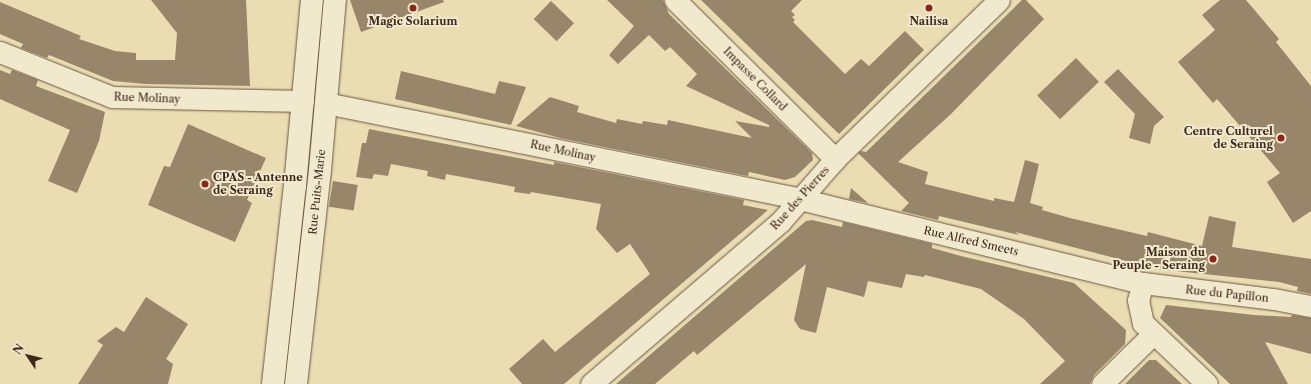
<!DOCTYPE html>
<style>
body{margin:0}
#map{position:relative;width:1311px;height:384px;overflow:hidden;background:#eaddb2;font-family:"Libre Caslon Text",serif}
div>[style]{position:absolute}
.building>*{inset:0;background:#98866a;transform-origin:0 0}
.roads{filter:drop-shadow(0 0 1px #6a5541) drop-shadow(0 0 1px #6a5541)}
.street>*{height:21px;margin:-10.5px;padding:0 10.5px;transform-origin:10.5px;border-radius:10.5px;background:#f1e9cd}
.secondary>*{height:22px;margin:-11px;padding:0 11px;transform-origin:11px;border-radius:11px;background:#f1e9cd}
.dots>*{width:11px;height:11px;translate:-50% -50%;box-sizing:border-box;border:2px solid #f1e9cd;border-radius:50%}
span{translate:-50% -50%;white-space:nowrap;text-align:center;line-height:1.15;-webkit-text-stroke:4px #f1e9cd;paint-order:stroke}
.poi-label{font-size:11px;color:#40281b;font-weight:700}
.right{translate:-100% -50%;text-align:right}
.left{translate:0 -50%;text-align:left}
.street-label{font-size:11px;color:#40281b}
.north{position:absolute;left:8px;top:336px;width:40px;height:40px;-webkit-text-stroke:3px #f1e9cd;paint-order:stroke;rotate:305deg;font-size:11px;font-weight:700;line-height:16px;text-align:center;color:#40281b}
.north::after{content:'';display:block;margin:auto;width:14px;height:18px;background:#40281b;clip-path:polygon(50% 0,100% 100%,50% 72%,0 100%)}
</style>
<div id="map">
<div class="building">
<div style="clip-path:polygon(151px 0,246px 0,250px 86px,146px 84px,113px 81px,49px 55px,47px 58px,21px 48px,23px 44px,0 34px,0 2px,81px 36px,79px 39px,115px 51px,136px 53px,136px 60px,175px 60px,177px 33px)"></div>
<div style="clip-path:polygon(350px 0,443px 0,444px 2px,361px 32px)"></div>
<div style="clip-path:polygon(607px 0,663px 0,669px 14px,812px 153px,813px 160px,795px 177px,785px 180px,749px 172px,748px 176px,560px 138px,516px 126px,550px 97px,579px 106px,577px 112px,616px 123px,617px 119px,642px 124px,643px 121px,667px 125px,668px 120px,752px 138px,735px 121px,769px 127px,769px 125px,686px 86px,697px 74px,670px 47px,665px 51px,649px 35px,618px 64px,609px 55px,634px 26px)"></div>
<div style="clip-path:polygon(701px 0,802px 0,791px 11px,795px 15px,792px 17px,795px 20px,793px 22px,845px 74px,861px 59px,869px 66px,905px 31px,924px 50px,839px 134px)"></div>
<div style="clip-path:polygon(1022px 0,1026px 0,1044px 19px,951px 114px,898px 162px,928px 172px,925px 184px,994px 201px,994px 198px,1014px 202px,1025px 160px,1039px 164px,1030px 203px,1043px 207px,1042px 210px,1070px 218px,1147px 236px,1148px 232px,1202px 246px,1209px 216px,1236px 222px,1232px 247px,1311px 259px,1311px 294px,1297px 291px,1298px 287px,1279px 282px,1157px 269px,1015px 232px,1019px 235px,939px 216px,938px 220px,901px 211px,909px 203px,858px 153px,861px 151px,866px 152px)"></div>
<div style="clip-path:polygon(1220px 0,1246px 0,1279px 39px,1276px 42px,1311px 86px,1311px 211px,1293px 223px,1267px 182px,1280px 173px,1217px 99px,1213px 103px,1178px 62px,1215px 30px,1202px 15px)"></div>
<div style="left:551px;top:1px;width:32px;height:25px;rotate:44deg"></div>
<div style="left:1076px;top:58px;width:33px;height:54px;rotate:46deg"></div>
<div style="clip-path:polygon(1118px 69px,1164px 117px,1154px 126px,1150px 144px,1129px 138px,1135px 114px,1104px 82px)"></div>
<div style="clip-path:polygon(0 70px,10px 74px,12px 70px,38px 80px,36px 86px,105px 112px,99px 141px,77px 193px,48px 181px,70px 130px,0 99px)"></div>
<div style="clip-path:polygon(401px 71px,495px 94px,499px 81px,526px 87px,511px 125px,395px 99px)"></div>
<div style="clip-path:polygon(188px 124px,266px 158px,247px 200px,252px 203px,235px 242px,148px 205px,164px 166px,170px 167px)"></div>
<div style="clip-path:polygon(369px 129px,554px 165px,554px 162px,744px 200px,743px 205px,768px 210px,564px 384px,522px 384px,509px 369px,543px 339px,555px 352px,650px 274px,630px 244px,617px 253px,596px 229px,601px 204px,531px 192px,530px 194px,514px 192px,515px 187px,446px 174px,445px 180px,427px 176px,428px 171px,391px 164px,388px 176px,374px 174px,372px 179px,356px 177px,362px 143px,366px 143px)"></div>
<div style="left:333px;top:181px;width:25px;height:26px;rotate:9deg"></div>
<div style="clip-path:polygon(851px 188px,868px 203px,849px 199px)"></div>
<div style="clip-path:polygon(812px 220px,842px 227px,843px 222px,932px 244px,932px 248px,961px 256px,1074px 283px,1126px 330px,1125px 344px,1094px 375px,1090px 384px,1040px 384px,1065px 361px,1024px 319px,981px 289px,925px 275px,924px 277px,906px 274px,902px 288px,868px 281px,864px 297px,827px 287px,816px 333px,800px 329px,794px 320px,806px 264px,697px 355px,694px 351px,655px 384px,616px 384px,806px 221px)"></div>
<div style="clip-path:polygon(146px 297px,188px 324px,166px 359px,173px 364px,168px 384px,78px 384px,103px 345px,97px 341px,116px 327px,124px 332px)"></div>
<div style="clip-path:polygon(1166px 305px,1254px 315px,1291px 317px,1292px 315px,1311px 318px,1311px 354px,1265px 342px,1288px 384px,1230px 384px,1160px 318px)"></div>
<div style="clip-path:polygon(1149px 360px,1156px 360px,1182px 384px,1125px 384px)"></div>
</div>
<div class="roads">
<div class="street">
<div style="left:675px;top:0;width:226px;rotate:44.8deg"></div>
<div style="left:0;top:52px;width:121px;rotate:21.9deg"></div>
<div style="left:112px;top:97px;width:191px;rotate:1.2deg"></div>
<div style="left:326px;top:103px;width:484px;rotate:11.4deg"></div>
<div style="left:800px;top:199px;width:353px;rotate:13.8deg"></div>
<div style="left:1143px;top:283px;width:132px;rotate:7deg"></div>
<div style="left:1274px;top:299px;width:38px;rotate:11deg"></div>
<div style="left:1143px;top:283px;width:18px;rotate:106deg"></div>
<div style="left:1138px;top:300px;width:24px;rotate:78deg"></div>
<div style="left:1143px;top:323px;width:88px;rotate:43.6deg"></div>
<div style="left:591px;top:384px;width:250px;rotate:-40.6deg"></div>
<div style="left:781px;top:221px;width:82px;rotate:-48.9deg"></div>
<div style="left:835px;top:159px;width:228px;rotate:-44.1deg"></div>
<div style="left:1102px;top:384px;width:71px;rotate:-44.4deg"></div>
</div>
<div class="secondary">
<div style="left:273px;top:384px;width:199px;rotate:-83.7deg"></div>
<div style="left:295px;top:186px;width:187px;rotate:-84.8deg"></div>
<div style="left:296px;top:384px;width:215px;rotate:-83.6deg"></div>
<div style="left:320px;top:170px;width:171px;rotate:-85deg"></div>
</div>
</div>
<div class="dots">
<div style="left:413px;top:8px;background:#8f2418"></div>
<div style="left:929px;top:8px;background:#8f2418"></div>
<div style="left:1281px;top:138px;background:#8f2418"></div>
<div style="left:205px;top:184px;background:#8f2418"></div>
<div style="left:1213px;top:259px;background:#8f2418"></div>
</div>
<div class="poi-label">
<span style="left:413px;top:21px">Magic Solarium</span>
<span style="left:929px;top:21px">Nailisa</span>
<span class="right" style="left:1273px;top:138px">Centre Culturel<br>de Seraing</span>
<span class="left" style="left:213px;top:184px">CPAS - Antenne<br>de Seraing</span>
<span class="right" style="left:1205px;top:259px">Maison du<br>Peuple - Seraing</span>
</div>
<div class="street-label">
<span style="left:755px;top:79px;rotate:45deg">Impasse Collard</span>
<span style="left:147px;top:98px;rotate:2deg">Rue Molinay</span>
<span style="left:563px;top:151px;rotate:12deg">Rue Molinay</span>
<span style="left:317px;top:192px;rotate:-84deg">Rue Puits-Marie</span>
<span style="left:800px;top:198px;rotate:-48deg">Rue des Pierres</span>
<span style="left:971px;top:241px;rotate:13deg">Rue Alfred Smeets</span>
<span style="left:1227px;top:294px;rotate:6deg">Rue du Papillon</span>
</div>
<div class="north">N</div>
</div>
